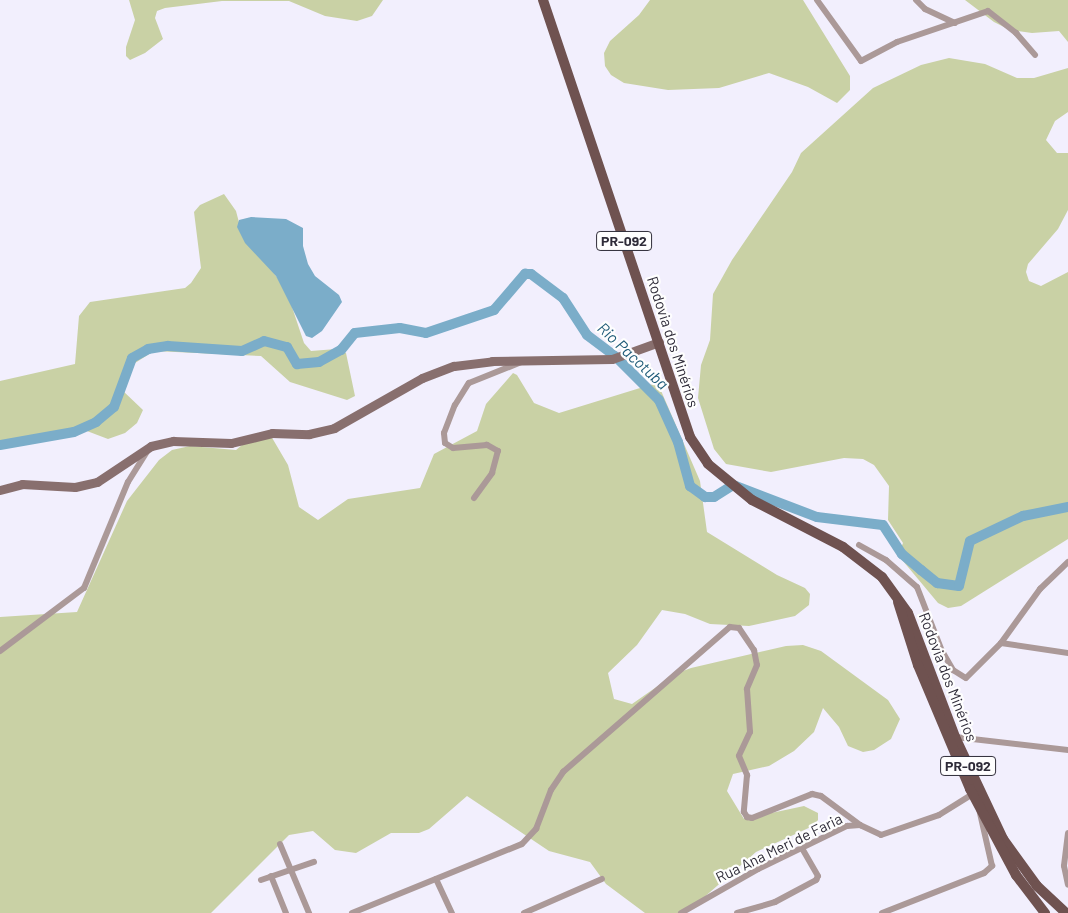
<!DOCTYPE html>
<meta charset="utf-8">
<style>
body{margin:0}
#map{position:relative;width:1068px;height:913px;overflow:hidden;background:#f2effd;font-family:Barlow,sans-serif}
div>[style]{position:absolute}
.green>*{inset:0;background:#c9d1a5}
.water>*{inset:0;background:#7badc9}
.river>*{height:10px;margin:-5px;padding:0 5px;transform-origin:5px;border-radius:5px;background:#7badc9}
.street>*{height:6px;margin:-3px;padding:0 3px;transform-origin:3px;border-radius:3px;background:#ab9998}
.secondary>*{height:9px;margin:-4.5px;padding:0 4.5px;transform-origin:4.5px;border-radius:4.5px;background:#886f6e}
.primary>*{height:10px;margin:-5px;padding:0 5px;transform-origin:5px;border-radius:5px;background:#6f5250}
span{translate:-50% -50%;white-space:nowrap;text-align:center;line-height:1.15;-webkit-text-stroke:4.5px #fefefe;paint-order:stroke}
.shield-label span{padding:1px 4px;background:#fefefe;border:1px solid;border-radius:4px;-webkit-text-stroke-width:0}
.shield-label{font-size:14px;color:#2f2c39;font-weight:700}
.street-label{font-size:15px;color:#2f2c39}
.water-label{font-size:16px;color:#1d5a77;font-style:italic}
</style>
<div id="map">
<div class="green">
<div style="clip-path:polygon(129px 0,383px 0,372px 16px,357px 21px,325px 16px,289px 1px,222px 1px,165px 8px,157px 11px,155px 18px,163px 39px,145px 53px,130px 60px,126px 56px,126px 47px,135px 20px)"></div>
<div style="clip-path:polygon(650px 0,803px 0,850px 76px,850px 90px,837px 103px,808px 87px,769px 73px,719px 88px,668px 90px,624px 83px,611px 75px,605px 66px,604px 53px,610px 41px,639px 15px)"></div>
<div style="clip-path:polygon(965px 0,1068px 0,1068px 42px,1059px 31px,1032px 33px,1010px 30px,994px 22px)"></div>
<div style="clip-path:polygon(949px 58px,985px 64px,1017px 78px,1034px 78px,1068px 68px,1068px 112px,1055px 121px,1046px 140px,1057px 153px,1068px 153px,1068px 210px,1058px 229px,1028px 264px,1026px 272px,1029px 281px,1041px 286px,1068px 272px,1068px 539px,961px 606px,948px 608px,938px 603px,898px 555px,903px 543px,888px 520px,889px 486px,874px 465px,863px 459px,844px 458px,771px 472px,726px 464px,714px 449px,698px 398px,701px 365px,710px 340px,713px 294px,732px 260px,792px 172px,801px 153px,873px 88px,921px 65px)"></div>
<div style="clip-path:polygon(224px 194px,236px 211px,241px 230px,286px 289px,304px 343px,311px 351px,336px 349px,346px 353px,355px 396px,347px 400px,290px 382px,261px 356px,154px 351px,124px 370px,122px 390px,143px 410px,137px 423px,125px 433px,108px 439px,79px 428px,0 446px,0 381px,75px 364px,79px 316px,90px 302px,185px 288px,191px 283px,201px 268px,194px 212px,200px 205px)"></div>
<div style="clip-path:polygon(513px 373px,517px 375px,534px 403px,559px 413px,653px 384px,659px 386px,700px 481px,707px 532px,777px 575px,805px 588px,810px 594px,809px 605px,795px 616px,749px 626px,710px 624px,685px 614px,662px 610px,637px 645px,608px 673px,614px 699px,632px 704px,675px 674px,691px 668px,786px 646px,803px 645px,821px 651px,888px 700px,900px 719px,891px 739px,874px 750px,863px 752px,848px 746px,839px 727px,823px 708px,814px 732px,794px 751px,769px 766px,733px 774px,727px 791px,744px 819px,804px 806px,818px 813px,818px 820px,813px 826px,756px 852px,686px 913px,645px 913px,606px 884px,590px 862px,549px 851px,467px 796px,429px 829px,419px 833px,391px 833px,356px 853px,335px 850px,313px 831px,289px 835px,211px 913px,0 913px,0 617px,77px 612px,127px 501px,159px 460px,172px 450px,190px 446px,236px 450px,242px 445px,271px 436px,288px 465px,299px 507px,318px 520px,348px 499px,420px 488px,434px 454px,477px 431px,486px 404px)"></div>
</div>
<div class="water">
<div style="clip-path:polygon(251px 217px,286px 219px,303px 228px,303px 246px,308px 264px,315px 276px,339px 295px,342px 302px,322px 331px,312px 338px,306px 336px,276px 276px,245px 243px,237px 227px,239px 220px)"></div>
</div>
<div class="river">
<div style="left:0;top:445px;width:75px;rotate:-10deg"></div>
<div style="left:74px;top:432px;width:24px;rotate:-24deg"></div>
<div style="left:96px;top:422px;width:23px;rotate:-40deg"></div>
<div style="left:114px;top:407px;width:52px;rotate:-69.8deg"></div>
<div style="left:132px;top:358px;width:18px;rotate:-29deg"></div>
<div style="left:148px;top:349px;width:20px;rotate:-9deg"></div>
<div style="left:168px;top:346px;width:74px;rotate:3.9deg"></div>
<div style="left:242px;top:351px;width:24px;rotate:-24deg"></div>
<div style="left:264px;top:341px;width:24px;rotate:15deg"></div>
<div style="left:287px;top:347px;width:20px;rotate:60deg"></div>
<div style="left:297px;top:364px;width:22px;rotate:-5deg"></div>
<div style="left:319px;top:362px;width:25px;rotate:-29deg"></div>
<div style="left:341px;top:350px;width:22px;rotate:-51deg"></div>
<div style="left:355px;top:333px;width:45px;rotate:-6.3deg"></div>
<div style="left:400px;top:328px;width:26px;rotate:11deg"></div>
<div style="left:426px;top:333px;width:72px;rotate:-18.7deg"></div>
<div style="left:494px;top:310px;width:48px;rotate:-49.3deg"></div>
<div style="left:525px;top:274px;width:6px"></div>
<div style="left:531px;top:274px;width:40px;rotate:37deg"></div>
<div style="left:563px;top:298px;width:44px;rotate:57deg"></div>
<div style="left:587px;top:335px;width:38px;rotate:37deg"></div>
<div style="left:617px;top:358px;width:59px;rotate:45deg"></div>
<div style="left:659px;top:400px;width:46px;rotate:65.7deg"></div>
<div style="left:678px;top:442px;width:46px;rotate:74.7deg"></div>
<div style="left:690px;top:486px;width:19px;rotate:36deg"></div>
<div style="left:705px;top:497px;width:9px"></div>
<div style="left:714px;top:497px;width:22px;rotate:-32deg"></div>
<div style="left:733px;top:485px;width:90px;rotate:20.9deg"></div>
<div style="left:817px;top:517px;width:66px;rotate:6.9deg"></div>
<div style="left:883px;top:525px;width:35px;rotate:57deg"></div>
<div style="left:902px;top:554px;width:25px;rotate:40deg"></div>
<div style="left:921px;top:570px;width:21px;rotate:39deg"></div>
<div style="left:937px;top:583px;width:22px;rotate:8deg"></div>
<div style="left:959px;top:586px;width:46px;rotate:-76.3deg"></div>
<div style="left:970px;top:541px;width:59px;rotate:-25.3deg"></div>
<div style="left:1023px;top:516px;width:46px;rotate:-11.3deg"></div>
</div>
<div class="street">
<div style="left:817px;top:0;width:75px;rotate:54.2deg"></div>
<div style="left:861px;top:61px;width:41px;rotate:-27.8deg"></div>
<div style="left:897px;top:42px;width:96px;rotate:-18.8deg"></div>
<div style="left:988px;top:11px;width:36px;rotate:38deg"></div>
<div style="left:1016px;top:33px;width:29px;rotate:49deg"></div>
<div style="left:916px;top:0;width:13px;rotate:45deg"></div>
<div style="left:925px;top:9px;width:33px;rotate:25deg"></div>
<div style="left:474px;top:498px;width:31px;rotate:-54deg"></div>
<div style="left:492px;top:473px;width:23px;rotate:-75deg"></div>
<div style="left:498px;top:451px;width:13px;rotate:-151deg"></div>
<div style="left:487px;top:445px;width:34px;rotate:175deg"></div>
<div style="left:453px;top:448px;width:9px;rotate:-148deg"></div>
<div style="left:445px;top:443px;width:10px;rotate:-96deg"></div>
<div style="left:444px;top:433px;width:30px;rotate:-69deg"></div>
<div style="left:455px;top:405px;width:26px;rotate:-58deg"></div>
<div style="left:469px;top:383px;width:59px;rotate:-21.8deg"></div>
<div style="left:859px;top:545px;width:31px;rotate:29deg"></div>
<div style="left:886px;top:560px;width:41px;rotate:41.1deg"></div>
<div style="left:917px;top:587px;width:69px;rotate:68.7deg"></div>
<div style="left:942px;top:651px;width:22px;rotate:60deg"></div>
<div style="left:953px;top:670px;width:15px;rotate:32deg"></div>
<div style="left:966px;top:678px;width:49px;rotate:-45deg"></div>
<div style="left:1001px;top:643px;width:67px;rotate:-54.2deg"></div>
<div style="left:1040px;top:589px;width:39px;rotate:-44deg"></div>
<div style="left:1001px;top:643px;width:68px;rotate:8.5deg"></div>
<div style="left:0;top:651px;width:105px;rotate:-36.9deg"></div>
<div style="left:84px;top:588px;width:115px;rotate:-67.5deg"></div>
<div style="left:128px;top:482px;width:39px;rotate:-58deg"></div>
<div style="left:955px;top:737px;width:114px;rotate:6.6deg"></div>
<div style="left:1068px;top:833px;width:33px;rotate:97deg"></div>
<div style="left:1064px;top:866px;width:19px;rotate:78deg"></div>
<div style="left:280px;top:844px;width:75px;rotate:67.2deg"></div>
<div style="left:271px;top:876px;width:40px;rotate:68deg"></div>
<div style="left:436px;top:879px;width:38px;rotate:65deg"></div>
<div style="left:261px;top:880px;width:56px;rotate:-18.8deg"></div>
<div style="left:352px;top:913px;width:183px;rotate:-22.1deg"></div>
<div style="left:522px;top:844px;width:21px;rotate:-47deg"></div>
<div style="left:536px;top:829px;width:42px;rotate:-69deg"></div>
<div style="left:551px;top:790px;width:22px;rotate:-56deg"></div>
<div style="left:563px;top:772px;width:221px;rotate:-41deg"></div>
<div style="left:730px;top:627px;width:9px;rotate:6deg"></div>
<div style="left:739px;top:628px;width:27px;rotate:56deg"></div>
<div style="left:754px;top:650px;width:15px;rotate:79deg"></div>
<div style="left:757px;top:665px;width:26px;rotate:113deg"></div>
<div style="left:747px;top:689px;width:43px;rotate:86deg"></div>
<div style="left:750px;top:732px;width:26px;rotate:115deg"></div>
<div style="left:739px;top:756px;width:21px;rotate:67deg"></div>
<div style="left:747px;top:775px;width:37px;rotate:95deg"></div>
<div style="left:744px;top:812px;width:6px;rotate:59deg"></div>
<div style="left:747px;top:817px;width:5px;rotate:11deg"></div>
<div style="left:752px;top:818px;width:65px;rotate:-21.8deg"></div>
<div style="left:812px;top:794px;width:9px;rotate:13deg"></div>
<div style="left:821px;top:796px;width:49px;rotate:36.6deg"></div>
<div style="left:524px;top:913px;width:85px;rotate:-23.6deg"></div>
<div style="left:681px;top:913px;width:89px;rotate:-29.7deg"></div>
<div style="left:758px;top:869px;width:99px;rotate:-25.8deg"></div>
<div style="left:847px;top:826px;width:13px;rotate:-4deg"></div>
<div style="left:860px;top:825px;width:23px;rotate:25deg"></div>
<div style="left:881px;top:835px;width:61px;rotate:-19deg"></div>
<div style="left:939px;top:815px;width:39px;rotate:-32deg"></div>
<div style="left:737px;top:913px;width:40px;rotate:-16deg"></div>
<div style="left:775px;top:902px;width:47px;rotate:-28.2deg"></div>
<div style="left:816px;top:880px;width:4px;rotate:-63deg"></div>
<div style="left:818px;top:876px;width:32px;rotate:-120deg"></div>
<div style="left:882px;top:913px;width:110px;rotate:-21.4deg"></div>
<div style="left:984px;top:873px;width:11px;rotate:-41deg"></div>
<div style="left:992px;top:866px;width:58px;rotate:-102.8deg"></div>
</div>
<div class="secondary">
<div style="left:0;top:490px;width:23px;rotate:-15deg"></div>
<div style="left:22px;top:484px;width:53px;rotate:3.2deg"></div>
<div style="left:75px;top:487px;width:23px;rotate:-13deg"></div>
<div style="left:97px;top:482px;width:65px;rotate:-33.7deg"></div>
<div style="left:151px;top:446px;width:23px;rotate:-13deg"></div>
<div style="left:173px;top:441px;width:58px;rotate:2deg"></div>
<div style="left:231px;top:443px;width:42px;rotate:-13.7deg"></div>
<div style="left:272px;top:433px;width:37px;rotate:2deg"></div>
<div style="left:309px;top:434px;width:26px;rotate:-13deg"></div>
<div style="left:334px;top:428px;width:101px;rotate:-29.6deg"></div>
<div style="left:422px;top:378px;width:34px;rotate:-21deg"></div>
<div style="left:454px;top:366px;width:38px;rotate:-7deg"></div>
<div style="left:492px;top:361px;width:120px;rotate:-1deg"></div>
<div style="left:612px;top:359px;width:50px;rotate:-19.9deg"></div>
</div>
<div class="primary">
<div style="left:543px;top:0;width:461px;rotate:71.4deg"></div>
<div style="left:690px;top:437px;width:32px;rotate:56deg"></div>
<div style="left:708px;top:464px;width:57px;rotate:39.3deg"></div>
<div style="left:752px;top:500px;width:102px;rotate:27.3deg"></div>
<div style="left:843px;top:547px;width:49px;rotate:37.6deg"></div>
<div style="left:882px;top:577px;width:44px;rotate:54.2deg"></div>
<div style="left:908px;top:613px;width:133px;rotate:69.2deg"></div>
<div style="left:955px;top:737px;width:113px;rotate:64.8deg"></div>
<div style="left:1003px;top:839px;width:58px;rotate:54.1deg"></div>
<div style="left:1037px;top:886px;width:40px;rotate:43deg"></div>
<div style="left:898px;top:602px;width:66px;rotate:72.4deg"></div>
<div style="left:918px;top:665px;width:134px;rotate:67.2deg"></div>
<div style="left:970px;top:789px;width:98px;rotate:61.9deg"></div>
<div style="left:1016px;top:875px;width:48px;rotate:52.7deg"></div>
</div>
<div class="shield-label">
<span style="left:624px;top:241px">PR-092</span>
<span style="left:968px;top:766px">PR-092</span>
</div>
<div class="street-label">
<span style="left:673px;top:342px;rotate:72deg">Rodovia dos Minérios</span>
<span style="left:948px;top:677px;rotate:69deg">Rodovia dos Minérios</span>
<span style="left:779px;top:848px;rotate:-26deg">Rua Ana Meri de Faria</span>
</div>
<div class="water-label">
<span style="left:633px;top:356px;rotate:43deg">Rio Pacotuba</span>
</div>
</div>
